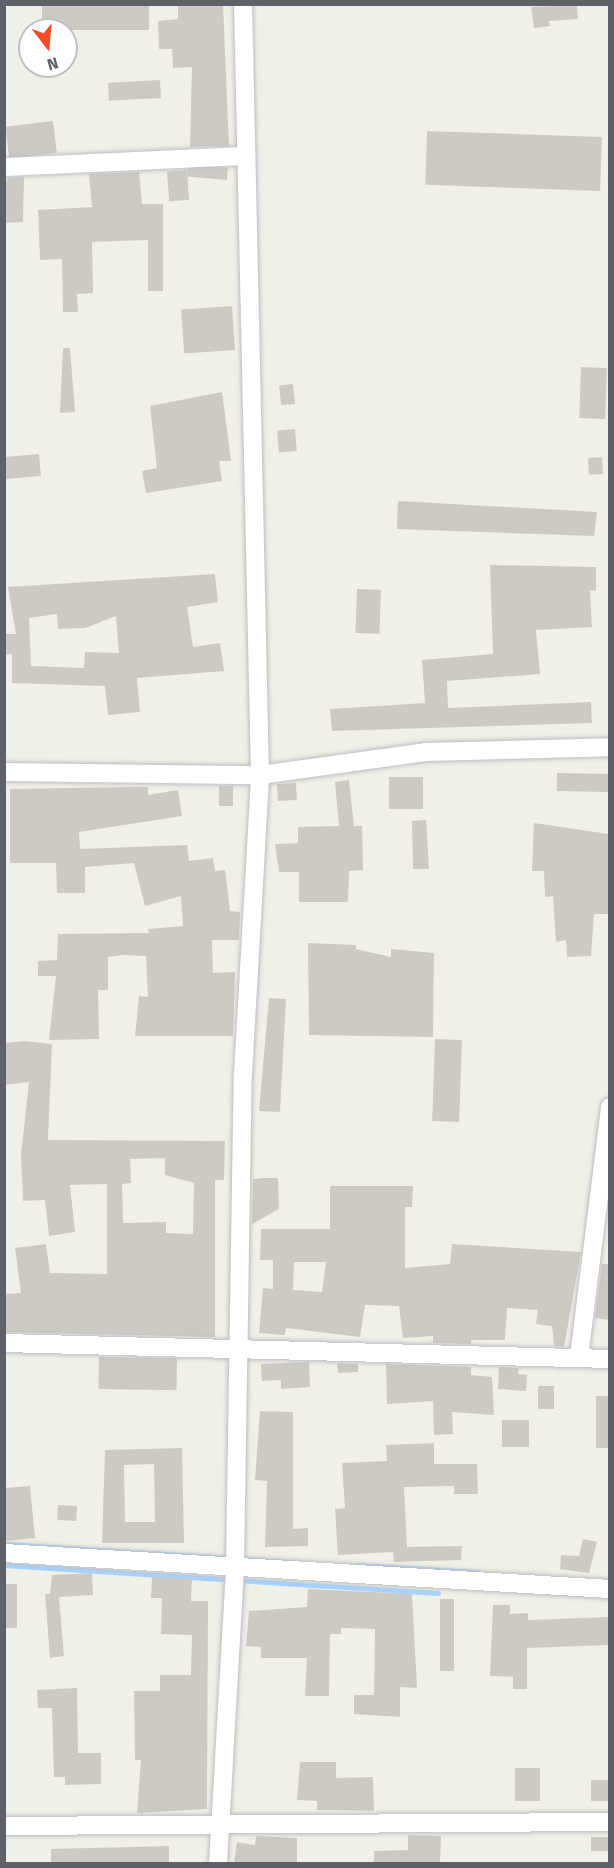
<!DOCTYPE html>
<style>
body{margin:0}
#map{position:relative;width:614px;height:1868px;overflow:hidden;background:#f1f0e7;font-family:"Fira Sans",sans-serif}
div>[style]{position:absolute}
.stream>*{height:5px;margin:-2.5px;padding:0 2.5px;transform-origin:2.5px;border-radius:2.5px;background:#a9d2ff}
.building>*{inset:0;background:#cdcac4;transform-origin:0 0}
.roads{filter:drop-shadow(0 0 2px #bbbec3) drop-shadow(0 0 2px #bbbec3)}
.street>*{height:18px;margin:-9px;padding:0 9px;transform-origin:9px;border-radius:9px;background:#fff}
span{translate:-50% -50%;white-space:nowrap;text-align:center;line-height:1.15;-webkit-text-stroke:5px #fff;paint-order:stroke}
.frame{position:absolute;inset:0;border:6px solid #5e6268;pointer-events:none}
.north{position:absolute;left:18px;top:18px;width:60px;height:60px;box-sizing:border-box;background:#fff;border:2px solid #bfc0c3;border-radius:50%;rotate:164deg;font-size:16px;font-weight:700;line-height:24px;text-align:center;color:#5e6268}
.north::after{content:'';display:block;margin:auto;width:21px;height:27px;background:#f64a28;clip-path:polygon(50% 0,100% 100%,50% 72%,0 100%)}
</style>
<div id="map">
<div class="stream">
<div style="left:4px;top:1544px;width:291px;rotate:3.6deg"></div>
<div style="left:4px;top:1565px;width:435px;rotate:3.7deg"></div>
<div style="left:358px;top:1565px;width:119px;rotate:3.4deg"></div>
</div>
<div class="building">
<div style="left:42px;top:4px;width:107px;height:26px"></div>
<div style="clip-path:polygon(178px 4px,223px 4px,229px 146px,190px 147px,192px 67px,173px 68px,172px 49px,159px 49px,158px 21px,178px 19px)"></div>
<div style="clip-path:polygon(577px 5px,578px 19px,549px 21px,550px 26px,534px 28px,531px 7px)"></div>
<div style="left:160px;top:80px;width:18px;height:52px;rotate:87deg"></div>
<div style="left:53px;top:121px;width:32px;height:48px;rotate:83deg"></div>
<div style="left:602px;top:137px;width:54px;height:175px;rotate:92deg"></div>
<div style="left:228px;top:168px;width:12px;height:40px;rotate:95deg"></div>
<div style="left:187px;top:170px;width:30px;height:20px;rotate:86deg"></div>
<div style="clip-path:polygon(139px 172px,142px 204px,163px 204px,163px 291px,148px 291px,148px 240px,92px 242px,93px 293px,77px 294px,78px 312px,63px 312px,62px 259px,40px 260px,38px 210px,92px 207px,89px 174px)"></div>
<div style="clip-path:polygon(24px 177px,23px 222px,4px 223px,4px 186px,8px 178px)"></div>
<div style="left:232px;top:306px;width:44px;height:51px;rotate:86deg"></div>
<div style="clip-path:polygon(63px 348px,70px 348px,75px 412px,60px 413px)"></div>
<div style="left:581px;top:367px;width:26px;height:51px;rotate:2deg"></div>
<div style="left:293px;top:384px;width:20px;height:14px;rotate:84deg"></div>
<div style="clip-path:polygon(222px 392px,231px 461px,219px 461px,222px 481px,146px 493px,142px 471px,157px 468px,150px 406px)"></div>
<div style="left:295px;top:429px;width:22px;height:18px;rotate:85deg"></div>
<div style="left:39px;top:454px;width:22px;height:35px;rotate:85deg"></div>
<div style="left:602px;top:457px;width:17px;height:14px;rotate:87deg"></div>
<div style="clip-path:polygon(398px 501px,597px 512px,594px 536px,397px 529px)"></div>
<div style="clip-path:polygon(490px 565px,596px 567px,596px 591px,590px 590px,592px 627px,536px 630px,540px 674px,447px 681px,448px 708px,591px 702px,592px 723px,332px 731px,330px 709px,425px 703px,422px 660px,493px 654px)"></div>
<div style="clip-path:polygon(evenodd,215px 574px,218px 602px,187px 607px,193px 647px,220px 643px,224px 671px,137px 678px,140px 712px,108px 715px,105px 686px,12px 683px,12px 654px,4px 655px,4px 634px,16px 634px,8px 587px,215px 574px,57px 614px,58px 629px,85px 628px,116px 616px,119px 653px,85px 652px,84px 668px,31px 666px,29px 618px,57px 614px)"></div>
<div style="left:357px;top:589px;width:24px;height:44px;rotate:2deg"></div>
<div style="left:557px;top:773px;width:52px;height:18px;rotate:1deg"></div>
<div style="left:389px;top:777px;width:34px;height:32px"></div>
<div style="clip-path:polygon(349px 780px,354px 826px,362px 826px,363px 870px,349px 871px,348px 902px,299px 902px,299px 872px,279px 872px,275px 844px,298px 843px,298px 827px,339px 826px,335px 782px)"></div>
<div style="left:296px;top:783px;width:17px;height:19px;rotate:87deg"></div>
<div style="left:233px;top:786px;width:20px;height:14px;rotate:90deg"></div>
<div style="clip-path:polygon(131px 787px,148px 787px,148px 795px,178px 790px,182px 816px,79px 832px,80px 849px,187px 845px,189px 861px,213px 858px,215px 871px,225px 870px,230px 911px,240px 912px,239px 940px,212px 940px,213px 973px,235px 972px,233px 1036px,135px 1036px,139px 996px,148px 997px,146px 956px,122px 955px,108px 957px,108px 990px,98px 990px,99px 1039px,49px 1040px,56px 976px,38px 976px,38px 961px,57px 960px,58px 934px,149px 933px,148px 929px,183px 926px,181px 896px,145px 906px,134px 863px,85px 867px,85px 893px,57px 893px,56px 863px,10px 863px,10px 789px)"></div>
<div style="clip-path:polygon(426px 820px,429px 869px,413px 869px,412px 821px)"></div>
<div style="clip-path:polygon(534px 823px,609px 834px,609px 914px,594px 914px,591px 956px,567px 957px,566px 940px,556px 942px,553px 896px,545px 897px,544px 871px,532px 871px)"></div>
<div style="clip-path:polygon(308px 943px,356px 945px,356px 949px,391px 957px,391px 949px,434px 953px,433px 1037px,309px 1035px)"></div>
<div style="clip-path:polygon(269px 998px,286px 999px,280px 1112px,259px 1111px)"></div>
<div style="left:435px;top:1039px;width:27px;height:82px;rotate:2deg"></div>
<div style="clip-path:polygon(evenodd,25px 1041px,52px 1044px,48px 1140px,225px 1141px,224px 1180px,215px 1180px,215px 1337px,4px 1332px,4px 1294px,21px 1293px,15px 1248px,46px 1244px,50px 1273px,107px 1274px,107px 1184px,70px 1185px,75px 1232px,49px 1236px,45px 1200px,23px 1201px,21px 1154px,29px 1082px,4px 1085px,4px 1043px,25px 1041px,165px 1158px,165px 1175px,194px 1183px,193px 1234px,166px 1233px,166px 1222px,123px 1223px,122px 1184px,131px 1183px,130px 1159px,165px 1158px)"></div>
<div style="clip-path:polygon(264px 1178px,278px 1178px,279px 1209px,252px 1224px,253px 1179px)"></div>
<div style="clip-path:polygon(evenodd,330px 1186px,413px 1186px,412px 1207px,405px 1207px,405px 1268px,450px 1264px,452px 1244px,581px 1252px,564px 1347px,554px 1346px,552px 1326px,536px 1324px,538px 1310px,507px 1308px,505px 1340px,471px 1340px,471px 1344px,433px 1343px,433px 1336px,403px 1338px,399px 1306px,365px 1305px,360px 1337px,286px 1328px,285px 1335px,259px 1333px,263px 1288px,273px 1289px,273px 1260px,260px 1260px,261px 1229px,330px 1229px,330px 1186px,294px 1262px,326px 1262px,322px 1292px,293px 1290px,294px 1262px)"></div>
<div style="clip-path:polygon(602px 1264px,609px 1264px,609px 1320px,595px 1318px)"></div>
<div style="left:99px;top:1357px;width:78px;height:32px;rotate:1deg"></div>
<div style="clip-path:polygon(309px 1362px,310px 1387px,281px 1389px,281px 1380px,262px 1381px,261px 1364px)"></div>
<div style="clip-path:polygon(337px 1363px,358px 1364px,358px 1372px,338px 1373px)"></div>
<div style="clip-path:polygon(386px 1364px,471px 1367px,471px 1375px,492px 1377px,494px 1415px,452px 1412px,453px 1434px,434px 1435px,433px 1401px,387px 1404px)"></div>
<div style="clip-path:polygon(499px 1367px,519px 1368px,518px 1374px,527px 1375px,526px 1391px,498px 1389px)"></div>
<div style="left:538px;top:1386px;width:16px;height:23px"></div>
<div style="left:596px;top:1396px;width:13px;height:52px"></div>
<div style="clip-path:polygon(260px 1411px,293px 1412px,293px 1529px,308px 1528px,308px 1546px,265px 1547px,267px 1481px,255px 1480px)"></div>
<div style="left:502px;top:1420px;width:27px;height:27px"></div>
<div style="clip-path:polygon(434px 1443px,434px 1464px,477px 1464px,478px 1494px,454px 1494px,454px 1486px,404px 1487px,407px 1547px,462px 1546px,461px 1560px,394px 1562px,393px 1552px,338px 1555px,335px 1509px,345px 1508px,342px 1463px,387px 1461px,386px 1445px)"></div>
<div style="clip-path:polygon(evenodd,182px 1448px,184px 1543px,102px 1543px,105px 1450px,182px 1448px,154px 1464px,155px 1522px,125px 1522px,124px 1465px,154px 1464px)"></div>
<div style="clip-path:polygon(30px 1486px,35px 1538px,4px 1541px,4px 1488px)"></div>
<div style="left:58px;top:1505px;width:19px;height:15px;rotate:3deg"></div>
<div style="clip-path:polygon(583px 1539px,597px 1542px,589px 1573px,560px 1569px,561px 1555px,579px 1556px)"></div>
<div style="clip-path:polygon(92px 1573px,93px 1595px,59px 1597px,64px 1656px,50px 1658px,45px 1594px,50px 1594px,52px 1575px)"></div>
<div style="clip-path:polygon(152px 1577px,192px 1579px,191px 1601px,208px 1601px,207px 1809px,137px 1813px,141px 1760px,135px 1760px,134px 1691px,160px 1691px,160px 1675px,191px 1675px,192px 1635px,161px 1634px,162px 1598px,151px 1598px)"></div>
<div style="left:4px;top:1584px;width:13px;height:44px"></div>
<div style="clip-path:polygon(308px 1589px,412px 1594px,417px 1688px,400px 1687px,400px 1717px,354px 1714px,354px 1695px,374px 1695px,375px 1629px,341px 1628px,341px 1634px,330px 1634px,329px 1696px,305px 1696px,307px 1658px,261px 1658px,261px 1647px,246px 1646px,249px 1611px,307px 1607px)"></div>
<div style="left:440px;top:1599px;width:14px;height:72px"></div>
<div style="clip-path:polygon(493px 1605px,510px 1605px,510px 1614px,528px 1613px,528px 1620px,609px 1617px,609px 1645px,527px 1648px,527px 1689px,513px 1689px,513px 1677px,490px 1676px)"></div>
<div style="clip-path:polygon(77px 1688px,78px 1753px,101px 1753px,101px 1784px,65px 1785px,65px 1777px,54px 1777px,52px 1708px,38px 1708px,37px 1690px)"></div>
<div style="clip-path:polygon(300px 1762px,336px 1762px,336px 1778px,373px 1777px,374px 1811px,317px 1810px,317px 1801px,297px 1800px)"></div>
<div style="left:515px;top:1768px;width:25px;height:33px"></div>
<div style="left:609px;top:1780px;width:21px;height:18px;rotate:90deg"></div>
<div style="clip-path:polygon(408px 1835px,441px 1836px,440px 1863px,374px 1863px,374px 1851px,408px 1850px)"></div>
<div style="clip-path:polygon(256px 1836px,297px 1838px,297px 1863px,234px 1863px,237px 1842px,255px 1845px)"></div>
<div style="left:609px;top:1837px;width:14px;height:18px;rotate:90deg"></div>
<div style="clip-path:polygon(169px 1846px,169px 1863px,51px 1863px,51px 1849px)"></div>
</div>
<div class="roads">
<div class="street">
<div style="left:4px;top:167px;width:242px;rotate:-2.6deg"></div>
<div style="left:4px;top:772px;width:256px;rotate:0.7deg"></div>
<div style="left:260px;top:775px;width:167px;rotate:-7.9deg"></div>
<div style="left:425px;top:752px;width:185px;rotate:-1.5deg"></div>
<div style="left:4px;top:1343px;width:606px;rotate:1.51deg"></div>
<div style="left:579px;top:1357px;width:252px;rotate:-82.9deg"></div>
<div style="left:4px;top:1553px;width:607px;rotate:3.4deg"></div>
<div style="left:4px;top:1826px;width:606px;rotate:-0.38deg"></div>
<div style="left:218px;top:1864px;width:298px;rotate:-86.7deg"></div>
<div style="left:235px;top:1566px;width:492px;rotate:-89.1deg"></div>
<div style="left:243px;top:1074px;width:299px;rotate:-86.7deg"></div>
<div style="left:260px;top:775px;width:771px;rotate:-91.26deg"></div>
</div>
</div>
<div class="frame"></div>
<div class="north">N</div>
</div>
